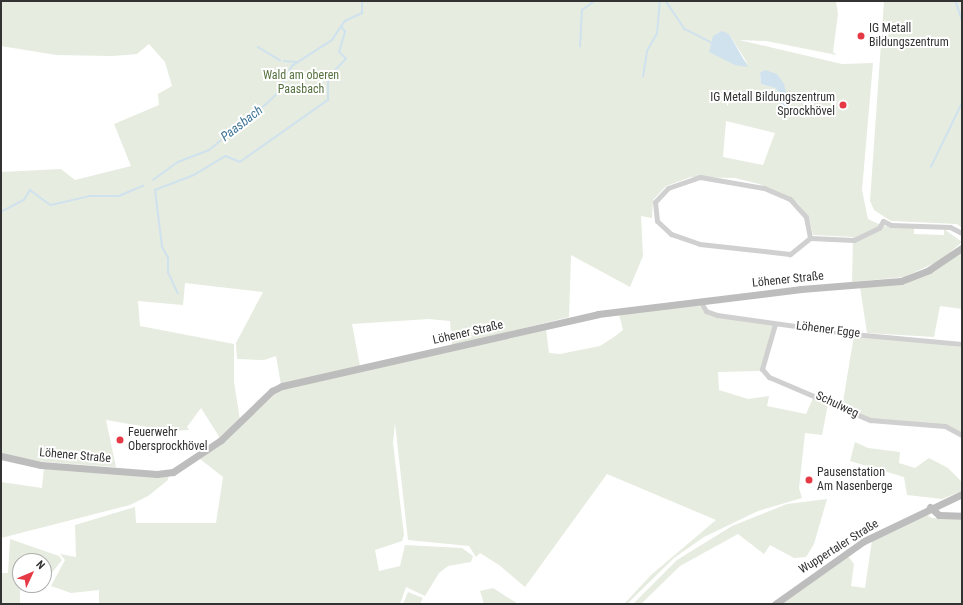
<!DOCTYPE html>
<meta charset="utf-8">
<style>
body{margin:0}
#map{position:relative;width:963px;height:605px;overflow:hidden;background:#fff;font-family:"Roboto Condensed",sans-serif}
div>[style]{position:absolute}
.green>*{inset:0;background:#e6ecdf}
.water>*{inset:0;background:#cfe2ee}
.stream>*{height:1.5px;margin:-0.75px;padding:0 0.75px;transform-origin:0.75px;border-radius:0.75px;background:#cfe2ee}
.street>*{height:5px;margin:-2.5px;padding:0 2.5px;transform-origin:2.5px;border-radius:2.5px;background:#d0d0d0}
.secondary>*{height:7px;margin:-3.5px;padding:0 3.5px;transform-origin:3.5px;border-radius:3.5px;background:#bdbdbd}
.dots>*{width:11px;height:11px;translate:-50% -50%;box-sizing:border-box;border:2px solid #fff;border-radius:50%}
span{translate:-50% -50%;white-space:nowrap;text-align:center;line-height:1.15;-webkit-text-stroke:4px #fff;paint-order:stroke}
.poi-label{font-size:12px;color:#333}
.left{translate:0 -50%;text-align:left}
.right{translate:-100% -50%;text-align:right}
.park-label{font-size:12px;color:#56703f}
.street-label{font-size:12px;color:#333}
.water-label{font-size:13px;color:#3f7597;font-style:italic}
.frame{position:absolute;inset:0;border:2px solid #333;pointer-events:none}
.north{position:absolute;left:12px;top:553px;width:40px;height:40px;box-sizing:border-box;background:#fff;border:1px solid #adadad;border-radius:50%;rotate:46deg;font-size:11px;font-weight:700;line-height:16px;text-align:center;color:#333}
.north::after{content:'';display:block;margin:auto;width:14px;height:18px;background:#e63946;clip-path:polygon(50% 0,100% 100%,50% 72%,0 100%)}
</style>
<div id="map">
<div class="green">
<div style="clip-path:polygon(evenodd,1px 1px,836px 1px,838px 14px,833px 52px,837px 55px,766px 41px,739px 40px,842px 64px,873px 63px,862px 190px,868px 219px,883px 226px,914px 228px,914px 234px,944px 235px,944px 229px,962px 242px,941px 260px,904px 277px,852px 282px,853px 237px,813px 235px,809px 218px,797px 202px,759px 184px,735px 178px,691px 177px,666px 186px,653px 200px,652px 218px,641px 216px,643px 256px,630px 287px,571px 255px,569px 317px,452px 346px,450px 321px,429px 319px,352px 324px,360px 366px,281px 385px,276px 356px,264px 360px,237px 359px,236px 343px,263px 292px,185px 283px,183px 305px,138px 301px,140px 326px,234px 344px,234px 382px,240px 420px,220px 438px,201px 408px,187px 427px,189px 430px,171px 431px,106px 420px,116px 467px,44px 462px,1px 454px,1px 172px,61px 169px,75px 180px,131px 166px,114px 124px,159px 105px,158px 94px,172px 86px,165px 62px,149px 44px,137px 54px,113px 56px,56px 55px,1px 46px,1px 1px,717px 33px,729px 34px,748px 64px,717px 33px,1px 1px,760px 73px,788px 94px,786px 112px,782px 110px,781px 94px,775px 88px,761px 84px,760px 73px,1px 1px,726px 121px,775px 133px,763px 165px,723px 157px,726px 121px)"></div>
<div style="clip-path:polygon(884px 1px,962px 1px,962px 228px,957px 224px,891px 221px,874px 210px,870px 201px)"></div>
<div style="clip-path:polygon(962px 251px,962px 309px,940px 306px,934px 337px,867px 333px,860px 287px,915px 280px,931px 274px)"></div>
<div style="clip-path:polygon(698px 305px,708px 313px,773px 325px,761px 371px,718px 372px,719px 390px,748px 399px,769px 396px,767px 406px,806px 414px,814px 396px,828px 404px,822px 435px,805px 433px,799px 488px,802px 498px,758px 511px,704px 537px,674px 558px,627px 604px,624px 604px,651px 575px,716px 520px,607px 474px,525px 587px,499px 565px,480px 553px,476px 557px,469px 546px,408px 540px,395px 423px,393px 443px,404px 535px,402px 541px,375px 550px,379px 571px,400px 566px,405px 545px,462px 548px,473px 556px,471px 562px,448px 566px,439px 573px,425px 596px,406px 587px,400px 604px,99px 604px,99px 590px,71px 593px,51px 586px,65px 560px,60px 554px,76px 557px,75px 525px,135px 507px,136px 523px,216px 523px,223px 477px,200px 459px,229px 437px,282px 388px,546px 329px,549px 353px,560px 354px,600px 346px,614px 337px,623px 330px,619px 314px)"></div>
<div style="clip-path:polygon(854px 335px,962px 346px,962px 433px,944px 425px,870px 419px,842px 408px)"></div>
<div style="clip-path:polygon(855px 442px,868px 448px,900px 452px,899px 463px,915px 468px,929px 458px,948px 468px,962px 482px,962px 491px,942px 499px,907px 495px,904px 477px,850px 461px)"></div>
<div style="clip-path:polygon(44px 467px,169px 474px,168px 480px,148px 496px,130px 505px,1px 538px,1px 482px,42px 488px)"></div>
<div style="clip-path:polygon(827px 499px,814px 544px,806px 557px,794px 558px,770px 545px,764px 554px,738px 534px,680px 566px,641px 604px,633px 604px,677px 560px,732px 526px,787px 504px)"></div>
<div style="clip-path:polygon(925px 514px,932px 518px,962px 518px,962px 604px,780px 604px,847px 555px,854px 564px,851px 586px,865px 588px,872px 540px)"></div>
<div style="clip-path:polygon(10px 539px,59px 556px,62px 560px,44px 583px,44px 561px,20px 561px,20px 604px,1px 604px,1px 573px,8px 573px)"></div>
<div style="clip-path:polygon(493px 588px,518px 604px,484px 604px,480px 591px)"></div>
<div style="clip-path:polygon(408px 592px,423px 598px,420px 604px,403px 604px)"></div>
</div>
<div class="water">
<div style="clip-path:polygon(722px 31px,729px 34px,748px 67px,735px 65px,709px 52px,713px 36px)"></div>
<div style="clip-path:polygon(765px 70px,777px 74px,784px 84px,789px 106px,786px 113px,782px 110px,781px 94px,775px 88px,761px 84px,760px 73px)"></div>
</div>
<div class="stream">
<div style="left:666px;top:1px;width:34px;rotate:56deg"></div>
<div style="left:685px;top:29px;width:29px;rotate:27deg"></div>
<div style="left:956px;top:1px;width:19px;rotate:72deg"></div>
<div style="left:258px;top:47px;width:26px;rotate:31deg"></div>
<div style="left:580px;top:47px;width:37px;rotate:-87deg"></div>
<div style="left:582px;top:10px;width:16px;rotate:-35deg"></div>
<div style="left:284px;top:61px;width:12px;rotate:5deg"></div>
<div style="left:643px;top:77px;width:26px;rotate:-81deg"></div>
<div style="left:647px;top:51px;width:20px;rotate:-60deg"></div>
<div style="left:657px;top:34px;width:33px;rotate:-85deg"></div>
<div style="left:931px;top:167px;width:71px;rotate:-64.2deg"></div>
<div style="left:153px;top:180px;width:31px;rotate:-36deg"></div>
<div style="left:178px;top:162px;width:33px;rotate:-21deg"></div>
<div style="left:209px;top:150px;width:72px;rotate:-38.8deg"></div>
<div style="left:265px;top:105px;width:16px;rotate:-43deg"></div>
<div style="left:277px;top:94px;width:32px;rotate:-62deg"></div>
<div style="left:292px;top:66px;width:48px;rotate:-33deg"></div>
<div style="left:332px;top:40px;width:23px;rotate:-56deg"></div>
<div style="left:345px;top:21px;width:19px;rotate:-25deg"></div>
<div style="left:362px;top:13px;width:12px;rotate:-90deg"></div>
<div style="left:1px;top:212px;width:26px;rotate:-28deg"></div>
<div style="left:24px;top:200px;width:12px;rotate:-59deg"></div>
<div style="left:30px;top:190px;width:26px;rotate:36deg"></div>
<div style="left:51px;top:205px;width:39px;rotate:-13deg"></div>
<div style="left:89px;top:196px;width:30px"></div>
<div style="left:119px;top:196px;width:26px;rotate:-23deg"></div>
<div style="left:178px;top:294px;width:23px;rotate:-115deg"></div>
<div style="left:168px;top:273px;width:15px;rotate:-90deg"></div>
<div style="left:168px;top:258px;width:13px;rotate:-119deg"></div>
<div style="left:162px;top:247px;width:57px;rotate:-97deg"></div>
<div style="left:155px;top:190px;width:42px;rotate:-21deg"></div>
<div style="left:194px;top:175px;width:37px;rotate:-31deg"></div>
<div style="left:226px;top:156px;width:15px;rotate:23deg"></div>
<div style="left:240px;top:162px;width:108px;rotate:-35.2deg"></div>
<div style="left:328px;top:100px;width:22px;rotate:-90deg"></div>
<div style="left:328px;top:78px;width:26px;rotate:-47deg"></div>
<div style="left:346px;top:59px;width:10px;rotate:-135deg"></div>
<div style="left:339px;top:52px;width:21px;rotate:-73deg"></div>
<div style="left:345px;top:32px;width:5px;rotate:-127deg"></div>
</div>
<div class="street">
<div style="left:700px;top:177px;width:65px;rotate:9.8deg"></div>
<div style="left:764px;top:188px;width:28px;rotate:23deg"></div>
<div style="left:790px;top:199px;width:24px;rotate:48deg"></div>
<div style="left:806px;top:217px;width:21px;rotate:79deg"></div>
<div style="left:810px;top:238px;width:26px;rotate:141deg"></div>
<div style="left:790px;top:254px;width:91px;rotate:-173.7deg"></div>
<div style="left:700px;top:244px;width:31px;rotate:-161deg"></div>
<div style="left:671px;top:234px;width:19px;rotate:-137deg"></div>
<div style="left:657px;top:221px;width:19px;rotate:-96deg"></div>
<div style="left:655px;top:202px;width:19px;rotate:-47deg"></div>
<div style="left:668px;top:188px;width:34px;rotate:-19deg"></div>
<div style="left:810px;top:238px;width:44px;rotate:2.6deg"></div>
<div style="left:854px;top:240px;width:28px;rotate:-26deg"></div>
<div style="left:879px;top:228px;width:8px;rotate:-60deg"></div>
<div style="left:883px;top:221px;width:9px;rotate:27deg"></div>
<div style="left:891px;top:225px;width:59px;rotate:1.9deg"></div>
<div style="left:950px;top:227px;width:13px;rotate:27deg"></div>
<div style="left:700px;top:301px;width:12px;rotate:59deg"></div>
<div style="left:706px;top:311px;width:12px;rotate:20deg"></div>
<div style="left:717px;top:315px;width:137px;rotate:8deg"></div>
<div style="left:853px;top:334px;width:109px;rotate:5.2deg"></div>
<div style="left:775px;top:324px;width:47px;rotate:106.1deg"></div>
<div style="left:762px;top:369px;width:11px;rotate:49deg"></div>
<div style="left:769px;top:377px;width:110px;rotate:23.1deg"></div>
<div style="left:870px;top:420px;width:75px;rotate:4.6deg"></div>
<div style="left:945px;top:426px;width:19px;rotate:28deg"></div>
</div>
<div class="secondary">
<div style="left:1px;top:456px;width:41px;rotate:12.7deg"></div>
<div style="left:41px;top:465px;width:116px;rotate:4.4deg"></div>
<div style="left:157px;top:474px;width:16px;rotate:-7deg"></div>
<div style="left:173px;top:472px;width:58px;rotate:-33.7deg"></div>
<div style="left:221px;top:440px;width:71px;rotate:-43.9deg"></div>
<div style="left:272px;top:391px;width:11px;rotate:-27deg"></div>
<div style="left:282px;top:386px;width:324px;rotate:-12.8deg"></div>
<div style="left:598px;top:314px;width:205px;rotate:-7deg"></div>
<div style="left:801px;top:289px;width:100px;rotate:-4.6deg"></div>
<div style="left:901px;top:281px;width:30px;rotate:-21deg"></div>
<div style="left:929px;top:270px;width:40px;rotate:-34deg"></div>
<div style="left:930px;top:507px;width:12px;rotate:42deg"></div>
<div style="left:939px;top:515px;width:23px;rotate:2deg"></div>
<div style="left:775px;top:604px;width:109px;rotate:-35.3deg"></div>
<div style="left:864px;top:541px;width:109px;rotate:-25.6deg"></div>
</div>
<div class="dots">
<div style="left:861px;top:36px;background:#e63946"></div>
<div style="left:843px;top:105px;background:#e63946"></div>
<div style="left:120px;top:440px;background:#e63946"></div>
<div style="left:809px;top:480px;background:#e63946"></div>
</div>
<div class="poi-label">
<span class="left" style="left:869px;top:36px">IG Metall<br>Bildungszentrum</span>
<span class="right" style="left:835px;top:105px">IG Metall Bildungszentrum<br>Sprockhövel</span>
<span class="left" style="left:128px;top:440px">Feuerwehr<br>Obersprockhövel</span>
<span class="left" style="left:817px;top:480px">Pausenstation<br>Am Nasenberge</span>
</div>
<div class="park-label">
<span style="left:301px;top:83px">Wald am oberen<br>Paasbach</span>
</div>
<div class="street-label">
<span style="left:788px;top:280px;rotate:-6deg">Löhener Straße</span>
<span style="left:828px;top:330px;rotate:7deg">Löhener Egge</span>
<span style="left:468px;top:333px;rotate:-13deg">Löhener Straße</span>
<span style="left:837px;top:405px;rotate:25deg">Schulweg</span>
<span style="left:75px;top:456px;rotate:5deg">Löhener Straße</span>
<span style="left:839px;top:547px;rotate:-32deg">Wuppertaler Straße</span>
</div>
<div class="water-label">
<span style="left:242px;top:124px;rotate:-38deg">Paasbach</span>
</div>
<div class="frame"></div>
<div class="north">N</div>
</div>
